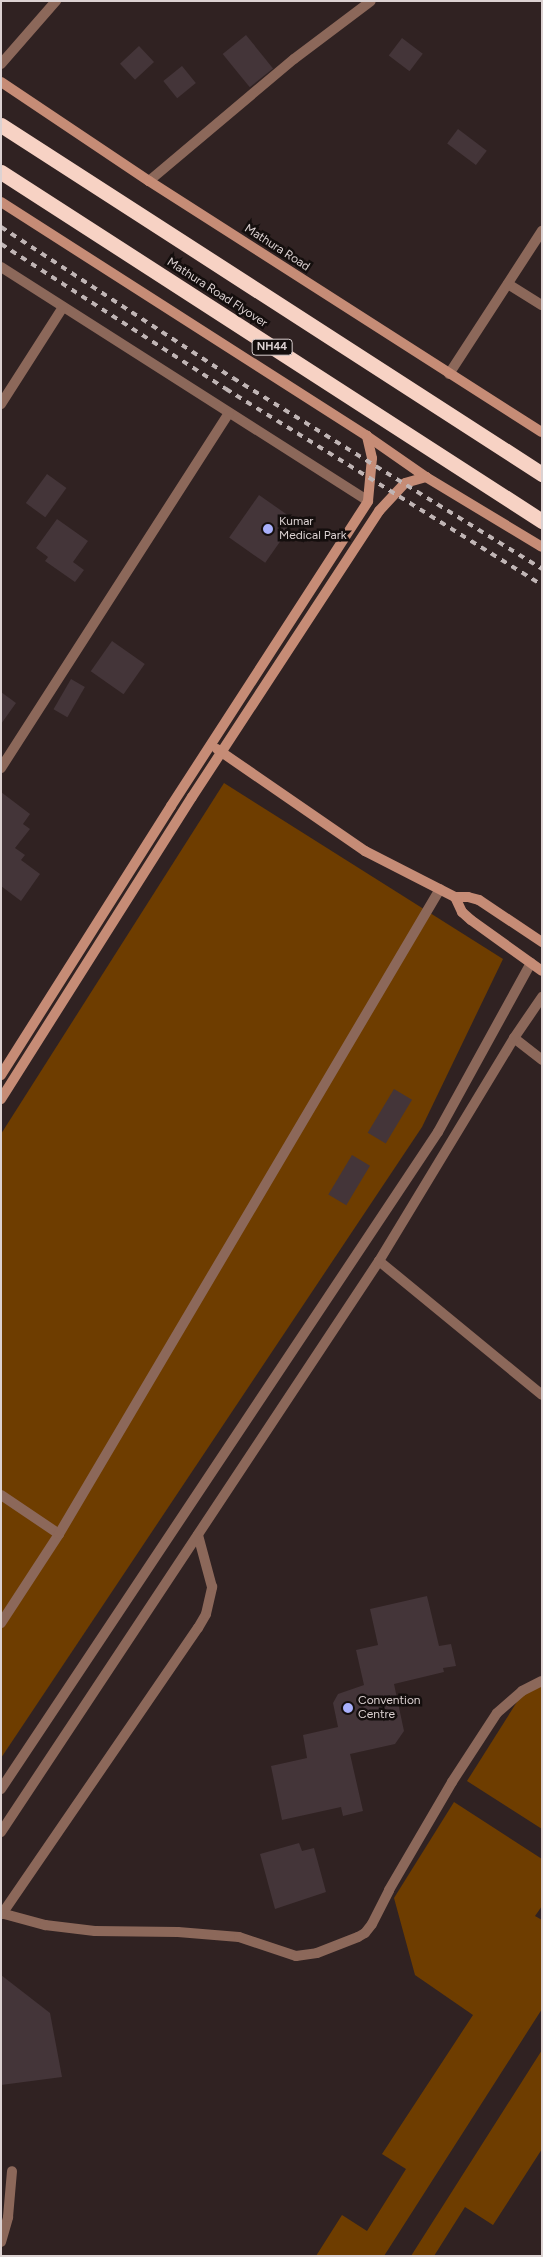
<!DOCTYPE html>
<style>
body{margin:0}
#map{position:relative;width:543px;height:2257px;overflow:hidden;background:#302222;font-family:Figtree,sans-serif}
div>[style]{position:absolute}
.green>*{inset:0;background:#6e3d00}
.building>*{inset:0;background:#443539;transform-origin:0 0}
.lane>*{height:10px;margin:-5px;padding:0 5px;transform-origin:5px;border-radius:5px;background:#8c685a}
.street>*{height:10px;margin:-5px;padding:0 5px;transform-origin:5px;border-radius:5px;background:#8c685a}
.secondary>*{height:10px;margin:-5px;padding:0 5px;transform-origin:5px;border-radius:5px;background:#c68c76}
.highway>*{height:15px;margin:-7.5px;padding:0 7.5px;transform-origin:7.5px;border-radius:7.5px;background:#f7d2c4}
.rail>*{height:4px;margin-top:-2px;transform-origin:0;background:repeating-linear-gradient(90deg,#c0b5b5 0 6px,transparent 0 12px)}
.dots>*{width:14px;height:14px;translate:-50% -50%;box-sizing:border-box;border:2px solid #140e0d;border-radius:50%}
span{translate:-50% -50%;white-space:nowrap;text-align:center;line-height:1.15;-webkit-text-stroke:5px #140e0d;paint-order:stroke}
.shield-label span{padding:1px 4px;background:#140e0d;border:1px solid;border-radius:4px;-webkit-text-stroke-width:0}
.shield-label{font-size:11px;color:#dcd2d2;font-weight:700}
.street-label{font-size:12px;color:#dcd2d2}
.poi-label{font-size:12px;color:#dcd2d2}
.left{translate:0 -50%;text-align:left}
.frame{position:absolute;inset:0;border:2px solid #dcd2d2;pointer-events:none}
</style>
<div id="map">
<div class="green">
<div style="clip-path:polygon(224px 783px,503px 959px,422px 1127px,1px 1758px,1px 1134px)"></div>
<div style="clip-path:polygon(542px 1683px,542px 1829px,467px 1781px,527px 1686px)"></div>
<div style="clip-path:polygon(454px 1802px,542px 1859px,542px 1906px,535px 1916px,542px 1920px,542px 2009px,384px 2256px,316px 2256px,342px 2215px,367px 2231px,406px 2169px,382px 2154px,473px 2015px,415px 1975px,394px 1898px)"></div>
<div style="clip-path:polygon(542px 2050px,542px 2149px,493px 2225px,465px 2207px,434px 2256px,411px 2256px)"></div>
</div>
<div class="building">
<div style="left:246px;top:35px;width:43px;height:30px;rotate:51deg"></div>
<div style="left:402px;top:38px;width:26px;height:22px;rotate:37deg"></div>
<div style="left:139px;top:46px;width:22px;height:26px;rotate:47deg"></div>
<div style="left:182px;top:66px;width:22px;height:24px;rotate:51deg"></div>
<div style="left:458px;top:129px;width:36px;height:18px;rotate:37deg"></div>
<div style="left:47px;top:474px;width:24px;height:36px;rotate:36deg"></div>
<div style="left:259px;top:495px;width:44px;height:52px;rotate:35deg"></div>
<div style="clip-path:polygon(57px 519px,88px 541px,73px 562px,84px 570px,75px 582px,45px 561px,48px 557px,36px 548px)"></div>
<div style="left:112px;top:641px;width:40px;height:37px;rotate:35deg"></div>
<div style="left:71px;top:679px;width:16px;height:35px;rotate:30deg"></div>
<div style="clip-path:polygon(1px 692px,16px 703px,1px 724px)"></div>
<div style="clip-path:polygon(1px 792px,30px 814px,23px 824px,30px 829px,15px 848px,25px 855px,21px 860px,40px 874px,21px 901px,1px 886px)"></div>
<div style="left:394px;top:1089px;width:21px;height:51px;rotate:31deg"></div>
<div style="left:352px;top:1155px;width:21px;height:46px;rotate:31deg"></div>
<div style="clip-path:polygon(427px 1596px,439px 1646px,451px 1644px,456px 1666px,443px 1668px,444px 1672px,394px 1684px,404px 1731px,395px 1744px,350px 1754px,363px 1811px,343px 1816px,341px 1807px,282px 1820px,271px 1766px,307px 1758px,303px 1735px,338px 1727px,333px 1703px,338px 1694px,364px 1685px,356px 1650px,378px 1645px,370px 1609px)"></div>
<div style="clip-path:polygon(299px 1843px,302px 1851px,314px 1848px,326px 1892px,275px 1909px,260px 1854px)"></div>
<div style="clip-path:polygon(1px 1975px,50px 2013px,62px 2077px,1px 2085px)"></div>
</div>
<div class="lane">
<div style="left:1px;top:64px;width:84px;rotate:-48.9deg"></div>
<div style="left:1px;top:1495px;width:70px;rotate:33.9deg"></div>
<div style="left:1px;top:1623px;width:106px;rotate:-56.9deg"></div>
<div style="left:59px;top:1534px;width:749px;rotate:-59.43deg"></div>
<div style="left:1px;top:1913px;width:46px;rotate:15.3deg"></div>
<div style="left:45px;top:1925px;width:50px;rotate:6.8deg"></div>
<div style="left:95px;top:1931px;width:83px;rotate:0.7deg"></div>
<div style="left:178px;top:1932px;width:61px;rotate:4.7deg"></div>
<div style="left:239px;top:1937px;width:60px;rotate:18.4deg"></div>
<div style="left:296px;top:1956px;width:21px;rotate:-8deg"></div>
<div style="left:317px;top:1953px;width:44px;rotate:-21.3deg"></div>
<div style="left:358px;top:1937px;width:8px;rotate:-30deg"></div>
<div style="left:365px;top:1933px;width:11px;rotate:-52deg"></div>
<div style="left:372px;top:1924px;width:38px;rotate:-63deg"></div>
<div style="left:389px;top:1890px;width:125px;rotate:-59.7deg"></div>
<div style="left:452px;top:1782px;width:82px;rotate:-56.9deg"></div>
<div style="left:497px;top:1713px;width:33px;rotate:-41deg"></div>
<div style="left:522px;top:1691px;width:22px;rotate:-27deg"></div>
<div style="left:2px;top:1914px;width:347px;rotate:-55.6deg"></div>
<div style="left:198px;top:1628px;width:16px;rotate:-60deg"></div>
<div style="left:206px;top:1614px;width:28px;rotate:-77deg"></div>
<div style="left:212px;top:1587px;width:54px;rotate:-105.1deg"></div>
<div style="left:1px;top:2242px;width:26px;rotate:-74deg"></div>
<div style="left:8px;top:2217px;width:46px;rotate:-85deg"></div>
</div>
<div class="street">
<div style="left:149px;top:181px;width:189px;rotate:-40.1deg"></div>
<div style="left:294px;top:59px;width:96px;rotate:-37deg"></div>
<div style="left:1px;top:267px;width:435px;rotate:32.5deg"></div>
<div style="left:508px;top:284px;width:40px;rotate:32deg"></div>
<div style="left:449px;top:374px;width:171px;rotate:-57deg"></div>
<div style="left:1px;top:404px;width:115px;rotate:-57.4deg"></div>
<div style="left:1px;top:768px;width:422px;rotate:-57.3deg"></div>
<div style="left:514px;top:1038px;width:36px;rotate:38deg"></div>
<div style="left:379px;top:1261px;width:211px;rotate:39.4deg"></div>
<div style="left:1px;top:1789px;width:789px;rotate:-56.37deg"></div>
<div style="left:438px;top:1132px;width:193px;rotate:-61.2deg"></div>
<div style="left:1px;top:1832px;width:685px;rotate:-56.5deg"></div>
<div style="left:379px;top:1261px;width:261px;rotate:-58.8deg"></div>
<div style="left:514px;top:1038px;width:50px;rotate:-55.7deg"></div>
</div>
<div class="secondary">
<div style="left:1px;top:82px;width:178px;rotate:33.8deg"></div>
<div style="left:149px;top:181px;width:466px;rotate:32.6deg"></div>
<div style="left:1px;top:202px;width:434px;rotate:32.6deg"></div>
<div style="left:367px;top:436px;width:72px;rotate:34.8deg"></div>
<div style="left:426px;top:477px;width:135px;rotate:31.1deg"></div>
<div style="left:217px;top:749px;width:180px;rotate:34.6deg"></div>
<div style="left:365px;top:851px;width:101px;rotate:27.1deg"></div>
<div style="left:455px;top:897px;width:13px"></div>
<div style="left:468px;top:897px;width:11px;rotate:15deg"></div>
<div style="left:479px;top:900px;width:76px;rotate:33.7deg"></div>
<div style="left:455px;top:897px;width:17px;rotate:65deg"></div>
<div style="left:462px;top:912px;width:12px;rotate:42deg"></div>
<div style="left:471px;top:920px;width:87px;rotate:35.7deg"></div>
<div style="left:1px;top:1075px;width:318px;rotate:-57.7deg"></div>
<div style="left:171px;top:806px;width:363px;rotate:-57.1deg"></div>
<div style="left:368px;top:501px;width:43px;rotate:-84.7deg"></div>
<div style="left:372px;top:458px;width:23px;rotate:-103deg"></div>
<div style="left:1px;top:1099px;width:357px;rotate:-57.7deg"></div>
<div style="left:192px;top:797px;width:342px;rotate:-56.8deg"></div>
<div style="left:379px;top:511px;width:38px;rotate:-47deg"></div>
<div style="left:405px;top:483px;width:22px;rotate:-16deg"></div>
</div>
<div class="highway">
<div style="left:1px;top:125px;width:644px;rotate:32.83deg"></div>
<div style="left:1px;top:172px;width:644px;rotate:32.83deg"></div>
</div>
<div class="rail">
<div style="left:1px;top:227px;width:277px;rotate:33.1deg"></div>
<div style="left:233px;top:378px;width:363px;rotate:31.7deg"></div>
<div style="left:1px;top:244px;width:268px;rotate:32.8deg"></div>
<div style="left:226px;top:389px;width:372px;rotate:31.8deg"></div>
</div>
<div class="dots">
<div style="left:268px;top:529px;background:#a9b0fc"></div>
<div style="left:348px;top:1708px;background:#a9b0fc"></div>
</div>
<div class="shield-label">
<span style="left:272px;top:347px">NH44</span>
</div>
<div class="street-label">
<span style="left:277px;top:248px;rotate:33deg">Mathura Road</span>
<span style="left:217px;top:293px;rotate:33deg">Mathura Road Flyover</span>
</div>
<div class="poi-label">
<span class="left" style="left:279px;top:529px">Kumar<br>Medical Park</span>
<span class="left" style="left:358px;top:1708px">Convention<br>Centre</span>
</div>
<div class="frame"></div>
</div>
